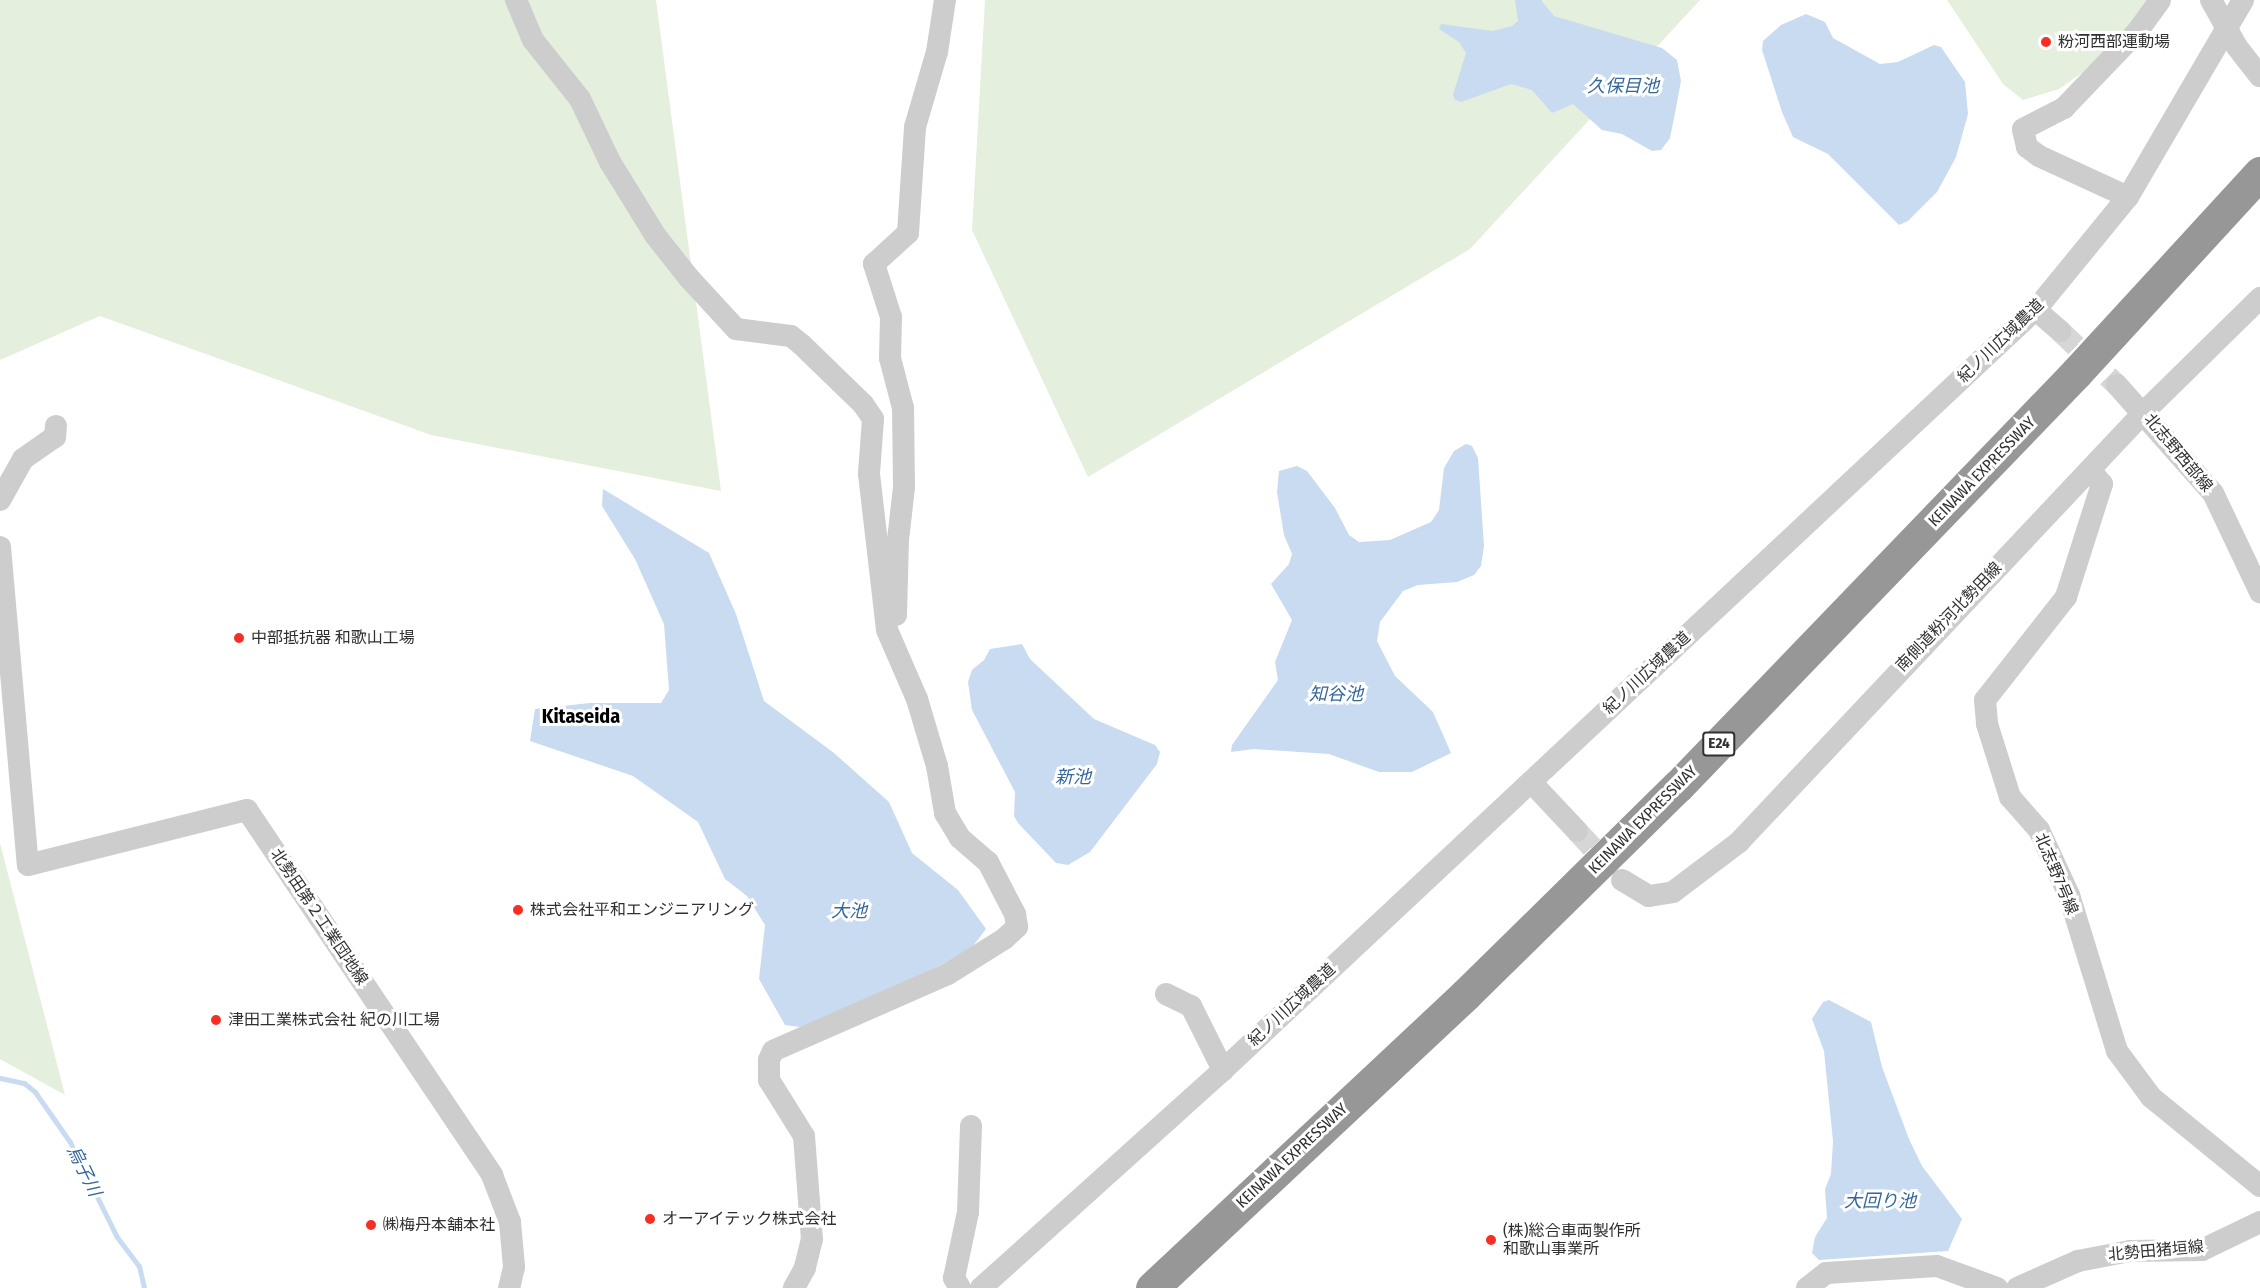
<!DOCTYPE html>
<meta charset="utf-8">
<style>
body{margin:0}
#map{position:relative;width:2260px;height:1288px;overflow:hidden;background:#fff;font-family:"Fira Sans Condensed","Noto Sans JP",sans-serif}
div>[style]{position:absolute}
.green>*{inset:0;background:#e4efdd}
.water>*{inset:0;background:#c8dbf0}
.stream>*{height:5px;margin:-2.5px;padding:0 2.5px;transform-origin:2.5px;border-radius:2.5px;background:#c8dbf0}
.minor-tunnel>*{height:22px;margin-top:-11px;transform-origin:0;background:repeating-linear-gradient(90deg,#d6d6d6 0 22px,transparent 0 33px)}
.minor>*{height:22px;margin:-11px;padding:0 11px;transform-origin:11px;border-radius:11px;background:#cdcdcd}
.highway>*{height:33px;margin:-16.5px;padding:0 16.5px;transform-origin:16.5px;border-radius:16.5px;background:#979797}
.dots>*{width:16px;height:16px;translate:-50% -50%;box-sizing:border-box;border:3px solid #fff;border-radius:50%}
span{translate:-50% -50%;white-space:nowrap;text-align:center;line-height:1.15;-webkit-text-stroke:6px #fff;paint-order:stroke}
.shield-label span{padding:2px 4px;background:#fff;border:2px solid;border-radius:4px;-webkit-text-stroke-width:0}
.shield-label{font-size:15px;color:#303030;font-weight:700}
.poi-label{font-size:16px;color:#303030}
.left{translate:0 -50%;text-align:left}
.street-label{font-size:16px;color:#303030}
.water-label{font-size:18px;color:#35679c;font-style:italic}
.quarter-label{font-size:20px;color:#000;font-weight:700}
</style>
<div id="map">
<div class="green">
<div style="clip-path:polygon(0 0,656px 0,721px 491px,431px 435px,100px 316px,0 360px)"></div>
<div style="clip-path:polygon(985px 0,1700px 0,1470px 249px,1088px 477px,972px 230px)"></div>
<div style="clip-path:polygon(1947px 0,2148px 0,2102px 59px,2059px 89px,2023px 100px,2003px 84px)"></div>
<div style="clip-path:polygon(0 843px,65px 1095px,0 1059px)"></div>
</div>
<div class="water">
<div style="clip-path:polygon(1515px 0,1541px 0,1554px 16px,1662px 48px,1677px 60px,1681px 81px,1675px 113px,1670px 138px,1661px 150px,1652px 151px,1622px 134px,1602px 130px,1573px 104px,1552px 113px,1532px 90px,1511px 84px,1461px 102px,1455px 100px,1453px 95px,1466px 53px,1459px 42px,1439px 29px,1441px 24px,1493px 31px,1512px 26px,1518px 21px)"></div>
<div style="clip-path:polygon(1806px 14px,1825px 22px,1833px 38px,1880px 64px,1898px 62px,1934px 45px,1941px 47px,1965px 82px,1968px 114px,1956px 157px,1937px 192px,1908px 221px,1899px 225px,1828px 154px,1793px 137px,1782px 112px,1762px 50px,1763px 41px,1781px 25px)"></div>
<div style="clip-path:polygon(1466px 444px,1472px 446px,1478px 458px,1484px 546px,1481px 566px,1474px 575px,1457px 582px,1418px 585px,1403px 591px,1380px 622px,1377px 641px,1395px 676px,1433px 712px,1451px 753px,1412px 772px,1379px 772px,1329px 754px,1254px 749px,1231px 752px,1232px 745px,1278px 680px,1275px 662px,1292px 620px,1271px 584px,1289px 564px,1292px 554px,1284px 535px,1277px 492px,1279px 471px,1297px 466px,1307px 471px,1335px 508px,1349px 535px,1359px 542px,1390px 540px,1431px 522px,1439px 510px,1444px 468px,1454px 451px)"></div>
<div style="clip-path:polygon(603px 489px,709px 553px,736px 614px,764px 701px,834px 753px,889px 802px,912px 853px,958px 890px,986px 929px,970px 950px,862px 1006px,800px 1027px,785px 1025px,759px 979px,765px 925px,747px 896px,725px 879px,698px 822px,633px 776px,530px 741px,535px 709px,590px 703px,661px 703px,669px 690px,664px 624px,635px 559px,602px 506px)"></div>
<div style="clip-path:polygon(1022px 644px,1030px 659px,1094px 719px,1155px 745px,1160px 752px,1157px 764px,1090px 852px,1068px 865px,1056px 863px,1018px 823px,1014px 816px,1015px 792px,972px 710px,968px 682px,972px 670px,984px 660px,990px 649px)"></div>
<div style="clip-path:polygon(1829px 1000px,1871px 1022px,1882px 1067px,1909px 1139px,1922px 1166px,1962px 1219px,1948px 1251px,1819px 1260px,1812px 1253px,1815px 1237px,1827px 1218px,1825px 1189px,1831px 1174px,1833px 1141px,1824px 1051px,1812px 1019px,1823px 1002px)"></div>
</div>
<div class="stream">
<div style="left:0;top:1078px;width:25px;rotate:12deg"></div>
<div style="left:24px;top:1083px;width:14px;rotate:39deg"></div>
<div style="left:35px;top:1092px;width:61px;rotate:55deg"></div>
<div style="left:70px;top:1142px;width:106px;rotate:63.7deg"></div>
<div style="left:117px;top:1237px;width:36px;rotate:53deg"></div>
<div style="left:139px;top:1266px;width:23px;rotate:77deg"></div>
</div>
<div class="minor-tunnel">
<div style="left:2060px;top:331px;width:79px;rotate:43.5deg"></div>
<div style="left:1577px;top:831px;width:52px;rotate:47.4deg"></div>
</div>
<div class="minor">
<div style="left:516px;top:0;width:43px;rotate:67deg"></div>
<div style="left:533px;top:40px;width:75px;rotate:51.5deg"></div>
<div style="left:580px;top:99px;width:70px;rotate:64.5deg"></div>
<div style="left:610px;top:162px;width:86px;rotate:58.3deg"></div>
<div style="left:655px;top:235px;width:55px;rotate:51.7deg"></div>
<div style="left:689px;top:278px;width:69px;rotate:47.3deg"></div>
<div style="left:736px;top:329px;width:55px;rotate:7.3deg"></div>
<div style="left:791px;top:336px;width:13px;rotate:39deg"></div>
<div style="left:801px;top:344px;width:86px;rotate:44.1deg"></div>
<div style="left:863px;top:404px;width:18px;rotate:56deg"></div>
<div style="left:873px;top:419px;width:55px;rotate:94.2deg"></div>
<div style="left:869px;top:474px;width:157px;rotate:83.4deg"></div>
<div style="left:887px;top:630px;width:75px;rotate:66.5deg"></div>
<div style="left:917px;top:699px;width:70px;rotate:73.4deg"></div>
<div style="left:937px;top:766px;width:48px;rotate:80.3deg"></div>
<div style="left:945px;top:813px;width:29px;rotate:59deg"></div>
<div style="left:960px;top:838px;width:37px;rotate:41deg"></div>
<div style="left:988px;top:862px;width:59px;rotate:62.6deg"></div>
<div style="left:1015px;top:914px;width:13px;rotate:81deg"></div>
<div style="left:1017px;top:927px;width:18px;rotate:137deg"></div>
<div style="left:1004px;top:939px;width:66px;rotate:148deg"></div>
<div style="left:948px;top:974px;width:191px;rotate:156.3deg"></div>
<div style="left:773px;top:1051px;width:10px;rotate:114deg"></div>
<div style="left:769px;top:1060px;width:20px;rotate:90deg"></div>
<div style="left:769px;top:1080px;width:66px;rotate:58deg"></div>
<div style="left:804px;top:1136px;width:103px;rotate:85.6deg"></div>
<div style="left:812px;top:1239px;width:30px;rotate:104deg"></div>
<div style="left:805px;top:1268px;width:23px;rotate:119deg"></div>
<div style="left:2211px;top:0;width:54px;rotate:61deg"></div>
<div style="left:2237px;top:47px;width:37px;rotate:52deg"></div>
<div style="left:2128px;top:197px;width:98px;rotate:-155.3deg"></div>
<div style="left:2039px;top:156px;width:15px;rotate:-143deg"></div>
<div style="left:2027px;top:147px;width:18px;rotate:-103deg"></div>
<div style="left:2023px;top:129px;width:46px;rotate:-27.1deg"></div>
<div style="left:2064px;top:108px;width:105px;rotate:-46.2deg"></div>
<div style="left:2137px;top:32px;width:39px;rotate:-54deg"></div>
<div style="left:2036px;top:310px;width:32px;rotate:41deg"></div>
<div style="left:2117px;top:385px;width:144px;rotate:48.4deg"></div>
<div style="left:2213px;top:493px;width:110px;rotate:64.6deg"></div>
<div style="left:2091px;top:471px;width:17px;rotate:50deg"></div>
<div style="left:2102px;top:484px;width:119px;rotate:107.7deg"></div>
<div style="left:2066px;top:597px;width:131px;rotate:128.2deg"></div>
<div style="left:1985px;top:700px;width:24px;rotate:85deg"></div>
<div style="left:1987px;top:724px;width:77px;rotate:72.5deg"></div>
<div style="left:2010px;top:797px;width:44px;rotate:48.7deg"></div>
<div style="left:2039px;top:830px;width:72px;rotate:65.2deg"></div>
<div style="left:2069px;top:895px;width:163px;rotate:72.9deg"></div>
<div style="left:2117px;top:1051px;width:57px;rotate:53.5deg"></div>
<div style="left:2151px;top:1097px;width:141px;rotate:39.2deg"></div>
<div style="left:0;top:500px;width:47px;rotate:-60.7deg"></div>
<div style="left:23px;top:459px;width:39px;rotate:-35deg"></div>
<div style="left:55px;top:437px;width:11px;rotate:-85deg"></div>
<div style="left:0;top:547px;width:319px;rotate:85deg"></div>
<div style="left:28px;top:865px;width:226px;rotate:-14.1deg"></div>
<div style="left:247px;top:810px;width:440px;rotate:56.1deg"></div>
<div style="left:492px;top:1175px;width:50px;rotate:69deg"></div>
<div style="left:510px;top:1222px;width:45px;rotate:84.9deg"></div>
<div style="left:514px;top:1267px;width:22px;rotate:103deg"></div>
<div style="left:896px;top:615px;width:75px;rotate:-88.5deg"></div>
<div style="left:898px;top:540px;width:53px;rotate:-83.5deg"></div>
<div style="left:904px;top:487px;width:79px;rotate:-90.7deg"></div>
<div style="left:903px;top:408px;width:52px;rotate:-104.6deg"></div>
<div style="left:890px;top:358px;width:41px;rotate:-88.6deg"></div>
<div style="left:891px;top:317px;width:56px;rotate:-107.8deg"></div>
<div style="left:874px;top:264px;width:46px;rotate:-42.4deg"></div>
<div style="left:908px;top:233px;width:106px;rotate:-86.2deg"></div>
<div style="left:915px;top:127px;width:78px;rotate:-73.7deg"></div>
<div style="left:937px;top:52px;width:53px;rotate:-81.3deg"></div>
<div style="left:1531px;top:782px;width:67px;rotate:46.8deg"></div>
<div style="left:1622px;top:880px;width:31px;rotate:31deg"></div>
<div style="left:1649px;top:896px;width:24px;rotate:-9deg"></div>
<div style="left:1673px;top:892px;width:83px;rotate:-37.1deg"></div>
<div style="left:1739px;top:842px;width:591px;rotate:-46.71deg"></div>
<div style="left:2144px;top:412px;width:163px;rotate:-44.5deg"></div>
<div style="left:1166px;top:994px;width:28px;rotate:26deg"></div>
<div style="left:1191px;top:1006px;width:72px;rotate:63.4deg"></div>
<div style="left:960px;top:1288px;width:12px;rotate:-121deg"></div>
<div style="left:954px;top:1278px;width:67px;rotate:-78deg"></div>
<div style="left:968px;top:1212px;width:86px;rotate:-88deg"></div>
<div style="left:981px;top:1288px;width:326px;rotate:-42deg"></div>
<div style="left:1223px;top:1070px;width:1115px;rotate:-43.11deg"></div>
<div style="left:2037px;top:308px;width:144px;rotate:-50.7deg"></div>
<div style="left:2128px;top:197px;width:228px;rotate:-59.7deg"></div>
<div style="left:1807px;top:1288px;width:24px;rotate:-38deg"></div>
<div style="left:1826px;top:1273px;width:111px;rotate:-3.6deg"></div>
<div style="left:1937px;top:1266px;width:64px;rotate:20.1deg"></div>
<div style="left:2017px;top:1288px;width:67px;rotate:-23.9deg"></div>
<div style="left:2078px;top:1261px;width:53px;rotate:-10.9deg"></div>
<div style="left:2130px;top:1251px;width:72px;rotate:-0.8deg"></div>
<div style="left:2202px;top:1250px;width:64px;rotate:-25.8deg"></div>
</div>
<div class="highway">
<div style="left:1152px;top:1288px;width:429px;rotate:-43.1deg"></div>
<div style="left:1465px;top:995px;width:298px;rotate:-44.5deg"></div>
<div style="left:1678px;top:786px;width:574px;rotate:-46.06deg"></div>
<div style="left:2076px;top:373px;width:272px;rotate:-47.4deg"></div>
</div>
<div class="dots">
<div style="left:2046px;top:42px;background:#f72e23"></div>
<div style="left:239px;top:638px;background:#f72e23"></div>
<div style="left:518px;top:910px;background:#f72e23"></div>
<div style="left:216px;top:1020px;background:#f72e23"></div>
<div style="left:650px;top:1219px;background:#f72e23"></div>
<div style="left:371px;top:1225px;background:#f72e23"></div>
<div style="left:1491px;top:1240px;background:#f72e23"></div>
</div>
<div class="shield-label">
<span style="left:1719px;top:744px">E24</span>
</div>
<div class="poi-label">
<span class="left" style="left:2058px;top:42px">粉河西部運動場</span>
<span class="left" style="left:251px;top:638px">中部抵抗器 和歌山工場</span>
<span class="left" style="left:530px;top:910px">株式会社平和エンジニアリング</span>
<span class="left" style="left:228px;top:1020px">津田工業株式会社 紀の川工場</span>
<span class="left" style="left:662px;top:1219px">オーアイテック株式会社</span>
<span class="left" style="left:383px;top:1225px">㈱梅丹本舗本社</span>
<span class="left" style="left:1503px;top:1240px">(株)総合車両製作所<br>和歌山事業所</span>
</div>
<div class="street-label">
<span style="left:2001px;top:341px;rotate:-44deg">紀ノ川広域農道</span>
<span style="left:2178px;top:453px;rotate:50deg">北志野西部線</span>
<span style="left:1982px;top:472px;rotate:-46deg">KEINAWA EXPRESSWAY</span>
<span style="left:1949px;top:617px;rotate:-46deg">南側道粉河北勢田線</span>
<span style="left:1647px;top:673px;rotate:-43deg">紀ノ川広域農道</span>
<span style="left:1643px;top:820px;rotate:-45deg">KEINAWA EXPRESSWAY</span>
<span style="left:2056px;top:874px;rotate:67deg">北志野7号線</span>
<span style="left:319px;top:917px;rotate:56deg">北勢田第２工業団地線</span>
<span style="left:1292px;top:1005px;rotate:-43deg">紀ノ川広域農道</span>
<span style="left:1292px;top:1156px;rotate:-43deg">KEINAWA EXPRESSWAY</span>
<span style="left:2156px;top:1251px;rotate:-5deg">北勢田猪垣線</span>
</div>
<div class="water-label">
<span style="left:1623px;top:86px">久保目池</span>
<span style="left:1336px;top:694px">知谷池</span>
<span style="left:1073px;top:777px">新池</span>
<span style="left:849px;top:911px">大池</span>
<span style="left:84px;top:1171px;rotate:64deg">烏子川</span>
<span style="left:1880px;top:1201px">大回り池</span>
</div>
<div class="quarter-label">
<span style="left:581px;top:716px">Kitaseida</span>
</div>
</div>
